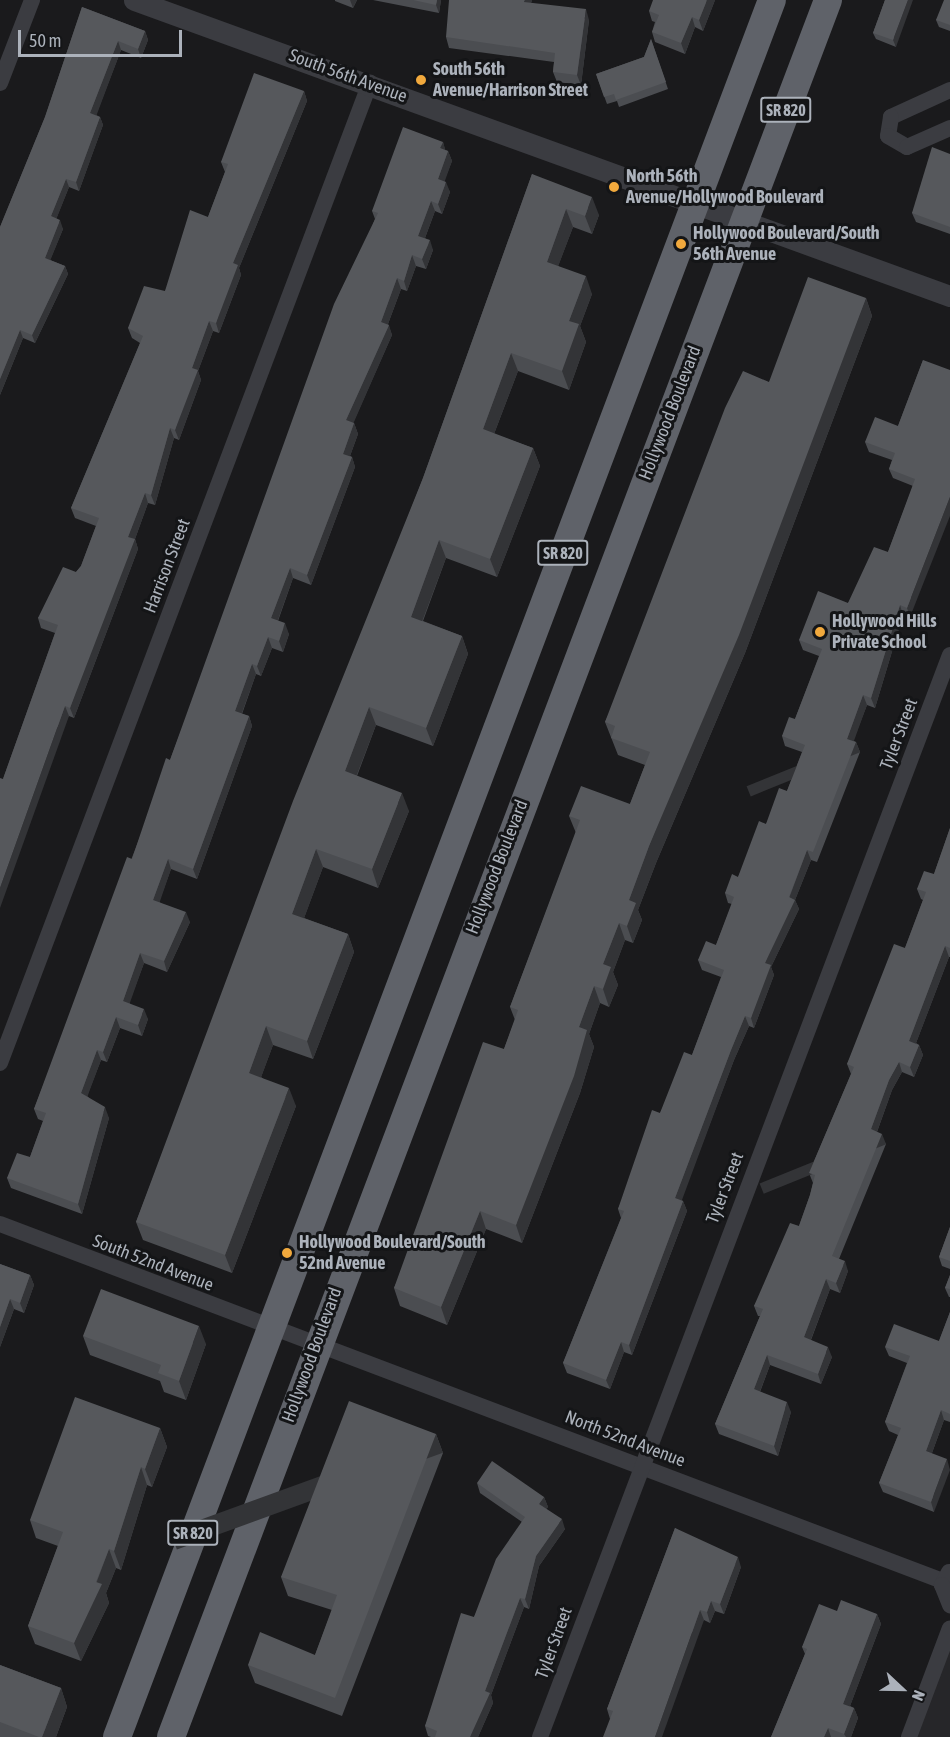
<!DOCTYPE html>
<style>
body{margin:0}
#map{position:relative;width:950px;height:1737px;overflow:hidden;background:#1a1a1c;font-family:"Asap Condensed",sans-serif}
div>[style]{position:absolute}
.built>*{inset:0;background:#262629}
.minor>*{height:16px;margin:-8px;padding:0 8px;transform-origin:8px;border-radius:8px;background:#3b3c41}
.tertiary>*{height:21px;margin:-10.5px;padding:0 10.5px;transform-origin:10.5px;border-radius:10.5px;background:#3b3c41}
.trunk>*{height:28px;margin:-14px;padding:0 14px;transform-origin:14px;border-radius:14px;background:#5f6269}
.wall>*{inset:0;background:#4b4d51}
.shaded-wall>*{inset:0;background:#333437;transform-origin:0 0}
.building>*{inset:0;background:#56585c}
.dots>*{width:16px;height:16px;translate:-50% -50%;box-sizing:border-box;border:3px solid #141517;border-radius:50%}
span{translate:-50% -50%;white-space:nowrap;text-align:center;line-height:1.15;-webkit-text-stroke:6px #141517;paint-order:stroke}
.shield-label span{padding:2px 4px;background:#141517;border:2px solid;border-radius:4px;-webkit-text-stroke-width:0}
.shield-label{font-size:16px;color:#acb2bb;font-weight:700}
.poi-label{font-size:18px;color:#acb2bb;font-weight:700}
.left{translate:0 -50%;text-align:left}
.street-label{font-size:18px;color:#acb2bb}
.north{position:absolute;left:872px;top:1659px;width:60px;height:60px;-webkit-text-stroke:4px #141517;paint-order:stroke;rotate:112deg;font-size:16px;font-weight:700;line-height:24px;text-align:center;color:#acb2bb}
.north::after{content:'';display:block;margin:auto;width:21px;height:27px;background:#acb2bb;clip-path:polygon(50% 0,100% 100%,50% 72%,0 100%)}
.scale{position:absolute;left:18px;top:30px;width:164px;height:27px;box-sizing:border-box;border:3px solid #acb2bb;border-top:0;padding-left:8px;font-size:18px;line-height:21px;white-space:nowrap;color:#acb2bb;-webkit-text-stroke:4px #141517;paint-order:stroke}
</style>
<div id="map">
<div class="built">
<div style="clip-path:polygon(950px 1627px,950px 1737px,908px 1737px)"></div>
</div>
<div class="minor">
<div style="left:0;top:83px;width:89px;rotate:-68.9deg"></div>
<div style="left:950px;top:90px;width:65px;rotate:155.4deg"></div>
<div style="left:891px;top:117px;width:19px;rotate:99deg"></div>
<div style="left:888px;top:136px;width:22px;rotate:30deg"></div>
<div style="left:907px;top:147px;width:47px;rotate:-23.8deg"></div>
<div style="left:0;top:1063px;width:1048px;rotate:-69.32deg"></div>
<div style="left:0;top:1224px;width:1008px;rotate:20.74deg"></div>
<div style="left:949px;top:1572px;width:15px;rotate:118deg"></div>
<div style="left:942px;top:1585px;width:22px;rotate:68deg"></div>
<div style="left:540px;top:1737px;width:1157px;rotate:-69.25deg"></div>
<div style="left:909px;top:1737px;width:116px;rotate:-69.4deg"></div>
</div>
<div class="tertiary">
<div style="left:134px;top:0;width:868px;rotate:19.94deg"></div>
</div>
<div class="trunk">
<div style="left:117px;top:1737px;width:1856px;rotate:-69.34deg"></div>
<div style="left:171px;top:1737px;width:1857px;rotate:-69.28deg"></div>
</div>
<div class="wall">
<div style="clip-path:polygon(335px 0,357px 0,353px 8px,335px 1px)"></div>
<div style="clip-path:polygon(373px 0,441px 0,439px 13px)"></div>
<div style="clip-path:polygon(532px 0,531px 3px,589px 20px,581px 85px,557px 82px,553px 72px,554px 62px,449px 48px,446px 37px)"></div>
<div style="clip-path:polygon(715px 0,703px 31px,695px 27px,685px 54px,655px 42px,652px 32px,655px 22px,652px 21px,649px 11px)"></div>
<div style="clip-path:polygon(885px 0,896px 47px,876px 39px,873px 33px)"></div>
<div style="clip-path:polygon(950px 0,950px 31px,939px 27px,936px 20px)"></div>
<div style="clip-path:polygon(82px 7px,145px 31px,148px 40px,141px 58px,121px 50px,96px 115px,100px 117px,103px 125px,93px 152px,79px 191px,69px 187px,56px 219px,63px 229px,50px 260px,65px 266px,68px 274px,35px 343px,23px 338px,0 395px,0 227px,45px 117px)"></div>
<div style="clip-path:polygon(651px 39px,668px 89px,619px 107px,617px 101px,607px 104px,596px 74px,644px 57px)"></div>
<div style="clip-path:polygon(304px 91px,307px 101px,239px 268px,241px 275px,219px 333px,213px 331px,198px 371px,201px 380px,179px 440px,174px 438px,155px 505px,148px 503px,135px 539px,138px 549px,74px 718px,69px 716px,3px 779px,55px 633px,41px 628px,38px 618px,81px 566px,96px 526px,75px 518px,71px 508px,140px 343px,132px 338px,128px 328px,165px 291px,208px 217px,225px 172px,221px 162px)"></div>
<div style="clip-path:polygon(443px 142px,445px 150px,448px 151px,452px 161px,444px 181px,450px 192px,442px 214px,435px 211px,425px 238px,433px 250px,426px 269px,416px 266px,407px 291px,401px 289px,388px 324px,392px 335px,353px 423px,354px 423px,358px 434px,350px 456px,352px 457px,355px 467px,311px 585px,293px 578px,278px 621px,289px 634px,283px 652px,272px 648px,261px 676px,256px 674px,242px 714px,249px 716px,252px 726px,197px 879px,171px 869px,159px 902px,190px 922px,167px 972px,144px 963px,129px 1003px,148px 1019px,142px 1036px,120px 1028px,107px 1062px,101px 1060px,87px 1096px,109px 1118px,82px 1214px,11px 1188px,7px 1178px,30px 1157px,43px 1121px,38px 1119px,34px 1109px,170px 760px,375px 219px,372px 211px)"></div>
<div style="clip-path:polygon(950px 154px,950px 234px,916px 222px,912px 213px)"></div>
<div style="clip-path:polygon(532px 174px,599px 215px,592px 234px,573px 227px,558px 266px,592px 294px,580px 326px,586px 342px,569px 390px,518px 371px,494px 434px,533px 448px,540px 466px,497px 577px,446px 558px,423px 621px,462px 636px,468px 654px,433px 746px,376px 725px,357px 776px,409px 811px,378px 888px,323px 867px,304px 918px,348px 934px,354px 952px,313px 1059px,273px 1045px,261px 1077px,296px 1106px,232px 1273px,143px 1240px,136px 1222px,423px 478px)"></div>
<div style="clip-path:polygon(866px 298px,872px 316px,745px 653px,656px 863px,638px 910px,642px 920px,633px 943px,625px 940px,613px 972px,618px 985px,609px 1007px,600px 1003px,589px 1034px,594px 1047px,580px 1093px,522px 1243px,486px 1229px,447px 1325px,400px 1306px,394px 1288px,504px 1049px,515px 1020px,510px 1007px,576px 833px,569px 816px,630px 804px,645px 765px,618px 755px,605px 722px,769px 382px)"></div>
<div style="clip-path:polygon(923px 360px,910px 617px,903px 615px,875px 708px,867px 705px,853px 741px,856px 742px,860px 752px,817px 862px,811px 860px,795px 900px,799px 909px,771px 967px,774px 975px,754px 1028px,749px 1026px,734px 1060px,681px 1200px,683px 1201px,687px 1211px,632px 1355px,624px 1352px,610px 1389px,567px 1373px,563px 1363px,621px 1218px,618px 1209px,660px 1113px,692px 1055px,721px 977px,702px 970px,698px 960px,716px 945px,732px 904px,728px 903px,725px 893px,738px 877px,766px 824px,787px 791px,802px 752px,785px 746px,782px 736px,795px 719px,819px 656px,803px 650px,799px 640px,848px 603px,888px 552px,913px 486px,893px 478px,889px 469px,892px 460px,869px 452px,865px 442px,898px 426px)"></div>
<div style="clip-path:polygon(950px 828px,950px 957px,949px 957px,916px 1043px,919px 1045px,923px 1055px,914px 1077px,902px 1072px,892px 1090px,877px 1132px,886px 1144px,839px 1259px,848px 1271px,840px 1293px,830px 1289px,811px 1340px,832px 1357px,821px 1384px,770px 1365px,760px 1392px,791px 1412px,778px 1456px,719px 1434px,715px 1424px,760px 1316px,758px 1316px,754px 1306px,799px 1226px,810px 1195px,813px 1183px,809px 1173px,851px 1074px,847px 1064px,905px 948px,923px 900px,921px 899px,917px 889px,934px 874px)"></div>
<div style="clip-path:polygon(950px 1227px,950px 1269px,942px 1266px,939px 1257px)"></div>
<div style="clip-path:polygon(0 1264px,30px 1275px,34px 1285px,24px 1313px,14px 1309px,0 1347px)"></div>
<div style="clip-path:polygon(950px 1275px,950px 1297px,949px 1297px,945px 1288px)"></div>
<div style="clip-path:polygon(950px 1312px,950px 1422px,944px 1420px,932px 1453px,934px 1512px,883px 1492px,879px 1483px,898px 1435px,889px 1431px,885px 1422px,907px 1363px,889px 1356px,885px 1347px,939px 1341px)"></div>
<div style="clip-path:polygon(83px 1336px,206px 1344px,186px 1400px,164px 1392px,160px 1381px,90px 1355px)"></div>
<div style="clip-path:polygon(160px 1428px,167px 1447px,152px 1487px,147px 1485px,121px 1570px,116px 1568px,106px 1593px,109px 1603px,81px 1661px,35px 1644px,28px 1626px,58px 1546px,36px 1538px,30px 1520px)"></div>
<div style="clip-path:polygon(436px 1434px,443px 1453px,342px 1716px,255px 1683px,248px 1665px,315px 1655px,332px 1610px,288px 1596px,281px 1577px)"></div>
<div style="clip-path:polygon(477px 1483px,544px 1497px,548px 1507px,546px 1509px,565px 1529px,539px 1566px,529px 1609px,524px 1607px,491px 1695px,493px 1703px,478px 1737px,431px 1737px,428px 1736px,425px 1726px,474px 1617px,522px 1522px,480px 1493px)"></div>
<div style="clip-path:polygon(675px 1528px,741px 1567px,724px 1614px,715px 1611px,710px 1623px,704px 1620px,610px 1719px,607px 1709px)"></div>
<div style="clip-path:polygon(837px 1611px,877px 1614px,881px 1624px,850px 1706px,854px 1708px,858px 1718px,851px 1737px,771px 1737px,805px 1654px,802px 1647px)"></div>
<div style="clip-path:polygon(0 1665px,61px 1688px,67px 1707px,56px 1737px,0 1737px)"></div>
</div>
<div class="shaded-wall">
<div style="clip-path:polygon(350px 0,357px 0,353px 8px)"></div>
<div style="clip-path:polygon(437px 0,441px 0,439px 13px,436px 5px)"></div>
<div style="clip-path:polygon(525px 0,532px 0,528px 12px,524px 2px)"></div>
<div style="clip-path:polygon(707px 0,715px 0,703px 31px,699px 20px)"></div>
<div style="clip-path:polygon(908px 0,913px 0,896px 47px,893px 40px)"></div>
<div style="clip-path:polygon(586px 9px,589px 20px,581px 85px,577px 75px)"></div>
<div style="clip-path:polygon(692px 17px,695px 27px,685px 54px,681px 43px)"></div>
<div style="clip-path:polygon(145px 31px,148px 40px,141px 58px,138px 49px)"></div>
<div style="clip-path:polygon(118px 41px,121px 50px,94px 122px,90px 113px)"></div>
<div style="clip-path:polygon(304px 91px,307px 101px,239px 268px,241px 275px,219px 333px,216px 323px,233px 263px)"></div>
<div style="clip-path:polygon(100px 117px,103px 125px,79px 191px,76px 182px)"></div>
<div style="clip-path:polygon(443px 142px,446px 152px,440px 148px)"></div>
<div style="clip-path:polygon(448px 151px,452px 161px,442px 189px,438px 179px)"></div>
<div style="clip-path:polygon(66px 179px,69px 187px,54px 225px,51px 216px)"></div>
<div style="clip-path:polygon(446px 182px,450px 192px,442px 214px,438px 204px)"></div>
<div style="clip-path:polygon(592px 197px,599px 215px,592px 234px,585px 216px)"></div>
<div style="clip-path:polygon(431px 201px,435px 211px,422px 246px,418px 236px)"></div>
<div style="clip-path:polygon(566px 209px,573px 227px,553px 280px,547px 262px)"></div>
<div style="clip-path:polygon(60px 220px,63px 229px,48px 266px,45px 258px)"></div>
<div style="clip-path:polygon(430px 240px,433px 250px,426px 269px,422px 259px)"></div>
<div style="clip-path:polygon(412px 255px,416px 266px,407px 291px,404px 281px)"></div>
<div style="clip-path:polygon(65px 266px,68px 274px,35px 343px,32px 335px)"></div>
<div style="clip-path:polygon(586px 276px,592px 294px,580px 326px,586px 342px,569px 390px,562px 371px,569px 321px)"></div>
<div style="clip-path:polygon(397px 278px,401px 289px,385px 332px,381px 322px)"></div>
<div style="clip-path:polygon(866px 298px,872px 316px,745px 653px,656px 863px,638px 910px,642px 920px,633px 943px,627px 926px,629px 900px,649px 846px)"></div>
<div style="clip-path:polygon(209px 321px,213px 331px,198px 371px,201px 380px,179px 440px,175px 430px,192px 368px)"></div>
<div style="clip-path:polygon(389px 325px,392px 335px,350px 431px,346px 420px)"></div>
<div style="clip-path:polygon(20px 330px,23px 338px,0 395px,0 379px)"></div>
<div style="clip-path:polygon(511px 353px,518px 371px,489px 447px,483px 429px)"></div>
<div style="clip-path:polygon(354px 423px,358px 434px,347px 464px,343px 454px)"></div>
<div style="clip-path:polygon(170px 428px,174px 438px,155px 505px,151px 495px)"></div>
<div style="clip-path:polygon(533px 448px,540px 466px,497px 577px,490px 559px)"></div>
<div style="clip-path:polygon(352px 457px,355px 467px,311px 585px,307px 575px)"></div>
<div style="clip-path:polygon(145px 493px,148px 503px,135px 539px,138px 549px,74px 718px,70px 708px,128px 537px)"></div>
<div style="clip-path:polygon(950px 497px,950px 516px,910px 617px,907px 608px)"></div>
<div style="clip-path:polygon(439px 540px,446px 558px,417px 635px,411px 617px)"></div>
<div style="clip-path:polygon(290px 568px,293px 578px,275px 628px,271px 618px)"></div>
<div style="clip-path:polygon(900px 605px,903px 615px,875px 708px,871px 698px)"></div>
<div style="clip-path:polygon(285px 623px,289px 634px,283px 652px,279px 641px)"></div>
<div style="clip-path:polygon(462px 636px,468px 654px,433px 746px,426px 728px)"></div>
<div style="clip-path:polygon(268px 637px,272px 648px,261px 676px,257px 666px)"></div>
<div style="clip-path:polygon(252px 664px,256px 674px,239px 721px,235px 711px)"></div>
<div style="clip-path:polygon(863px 695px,867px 705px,851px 749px,847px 739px)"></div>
<div style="clip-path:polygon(65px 706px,69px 716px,0 908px,0 888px)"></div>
<div style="clip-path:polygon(369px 707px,376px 725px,351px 790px,345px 771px)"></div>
<div style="clip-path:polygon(249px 716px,252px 726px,197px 879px,193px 869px)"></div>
<div style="left:856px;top:742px;width:11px;height:118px;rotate:68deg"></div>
<div style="clip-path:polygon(402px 793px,409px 811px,378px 888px,372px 869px)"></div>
<div style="clip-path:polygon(316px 849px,323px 867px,299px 932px,292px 914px)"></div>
<div style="clip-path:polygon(807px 850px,811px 860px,795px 900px,799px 909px,771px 967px,774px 975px,754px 1028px,751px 1018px,765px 963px)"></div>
<div style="clip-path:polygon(168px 859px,171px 869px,157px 910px,153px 900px)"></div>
<div style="clip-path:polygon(186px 912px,190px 922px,167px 972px,164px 961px)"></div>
<div style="clip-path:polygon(619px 923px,625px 940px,613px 972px,618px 985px,609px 1007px,603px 989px,603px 964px)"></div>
<div style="clip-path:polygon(348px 934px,354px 952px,313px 1059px,307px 1041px)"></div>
<div style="clip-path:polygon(945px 946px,949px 957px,913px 1051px,909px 1041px)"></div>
<div style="clip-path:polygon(140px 953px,144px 963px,127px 1011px,123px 1001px)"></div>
<div style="clip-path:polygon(594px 986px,600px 1003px,589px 1034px,594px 1047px,580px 1093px,522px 1243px,516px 1225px,579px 1027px)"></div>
<div style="clip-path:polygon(144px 1009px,148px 1019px,142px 1036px,138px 1025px)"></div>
<div style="clip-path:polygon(745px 1016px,749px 1026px,734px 1060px,679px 1208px,675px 1198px,731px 1050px)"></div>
<div style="clip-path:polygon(116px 1017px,120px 1028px,107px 1062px,103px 1052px)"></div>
<div style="clip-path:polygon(266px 1026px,273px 1045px,256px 1091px,249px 1073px)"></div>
<div style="clip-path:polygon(919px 1045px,923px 1055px,914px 1077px,910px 1067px)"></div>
<div style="clip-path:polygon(97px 1050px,101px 1060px,85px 1103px,81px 1093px)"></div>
<div style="clip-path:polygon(899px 1062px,902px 1072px,892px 1090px,874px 1140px,871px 1129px,889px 1080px)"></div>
<div style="clip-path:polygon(289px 1088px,296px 1106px,232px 1273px,225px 1255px)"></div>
<div style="clip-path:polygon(105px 1107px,109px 1118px,82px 1214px,78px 1204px)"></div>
<div style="left:882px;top:1134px;width:11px;height:132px;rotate:68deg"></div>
<div style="clip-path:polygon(683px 1201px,687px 1211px,632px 1355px,629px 1345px)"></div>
<div style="clip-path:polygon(480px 1211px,486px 1229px,447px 1325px,441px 1307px)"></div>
<div style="clip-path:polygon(845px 1261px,848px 1271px,840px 1293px,836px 1283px)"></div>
<div style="clip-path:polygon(30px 1275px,34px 1285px,24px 1313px,20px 1303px)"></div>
<div style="clip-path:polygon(826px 1279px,830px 1289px,808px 1347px,804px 1337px)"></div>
<div style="clip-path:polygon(10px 1299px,14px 1309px,0 1347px,0 1327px)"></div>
<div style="clip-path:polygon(199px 1326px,206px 1344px,186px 1400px,179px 1381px)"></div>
<div style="clip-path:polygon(621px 1342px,624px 1352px,610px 1389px,606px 1380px)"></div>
<div style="clip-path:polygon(828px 1347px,832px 1357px,821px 1384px,818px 1374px)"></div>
<div style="clip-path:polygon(767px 1355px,770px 1365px,757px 1399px,754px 1389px)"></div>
<div style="clip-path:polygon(787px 1402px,791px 1412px,778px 1456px,774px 1446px)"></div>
<div style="clip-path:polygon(941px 1410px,944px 1420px,929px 1461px,926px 1451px)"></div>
<div style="clip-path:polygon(160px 1428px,167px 1447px,152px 1487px,145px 1469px)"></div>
<div style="left:436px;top:1434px;width:20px;height:283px;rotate:70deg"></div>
<div style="clip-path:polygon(947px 1459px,950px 1470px,934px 1512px,931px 1502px)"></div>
<div style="clip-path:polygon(141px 1467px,147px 1485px,121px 1570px,114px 1551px)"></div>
<div style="clip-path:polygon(544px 1497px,548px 1507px,543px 1514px,539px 1504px)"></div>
<div style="clip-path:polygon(562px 1519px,565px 1529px,539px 1566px,529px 1609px,525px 1599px,536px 1556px)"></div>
<div style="clip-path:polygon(109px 1549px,116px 1568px,106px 1593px,109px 1603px,81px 1661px,74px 1643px)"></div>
<div style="clip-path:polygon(738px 1557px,741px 1567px,724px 1614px,720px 1604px)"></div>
<div style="clip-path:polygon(520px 1598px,524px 1607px,491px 1695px,493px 1703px,478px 1737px,470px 1737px,485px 1691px)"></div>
<div style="clip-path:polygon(711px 1601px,715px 1611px,710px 1623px,707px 1612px)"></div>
<div style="clip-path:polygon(700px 1610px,704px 1620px,662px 1737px,655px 1737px)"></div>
<div style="clip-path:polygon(877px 1614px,881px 1624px,847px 1714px,843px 1704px)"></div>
<div style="clip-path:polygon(61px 1688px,67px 1707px,56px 1737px,42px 1737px)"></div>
<div style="clip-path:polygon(854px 1708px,858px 1718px,851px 1737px,846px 1737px,844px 1734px)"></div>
<div style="clip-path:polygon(828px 1728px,831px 1737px,824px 1737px)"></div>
</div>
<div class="building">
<div style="clip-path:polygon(413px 0,437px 0,436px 5px)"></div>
<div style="clip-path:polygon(449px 0,525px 0,524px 2px,586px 9px,577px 75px,553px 72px,555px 53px,446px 37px)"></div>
<div style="clip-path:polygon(653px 0,707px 0,699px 20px,692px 17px,681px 43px,652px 32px,659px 15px,649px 11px)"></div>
<div style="clip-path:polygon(885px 0,908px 0,893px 40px,873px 33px)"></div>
<div style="clip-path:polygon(944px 0,950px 0,950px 25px,936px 20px)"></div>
<div style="clip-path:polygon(82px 7px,145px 31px,138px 49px,118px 41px,90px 113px,100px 117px,76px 182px,66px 179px,51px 216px,60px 220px,45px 258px,65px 266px,32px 335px,20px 330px,0 379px,0 227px,45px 117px)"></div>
<div style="clip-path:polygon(651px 39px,666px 82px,616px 100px,614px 94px,604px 97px,596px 74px,644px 57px)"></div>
<div style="clip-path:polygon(254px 73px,304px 91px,233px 263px,238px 265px,216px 323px,209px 321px,192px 368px,198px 370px,175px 430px,170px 428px,151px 495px,145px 493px,128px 537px,135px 539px,70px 708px,65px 706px,0 888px,0 778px,3px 779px,58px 625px,38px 618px,63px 567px,76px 572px,81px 566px,99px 518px,71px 508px,143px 336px,128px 328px,144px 286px,165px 291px,190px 210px,208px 217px,228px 164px,221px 162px)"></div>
<div style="clip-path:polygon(403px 127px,443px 142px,440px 148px,448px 151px,438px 179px,446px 182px,438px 204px,431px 201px,418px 236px,430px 240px,422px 259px,412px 255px,404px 281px,397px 278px,381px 322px,389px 325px,346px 420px,354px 423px,343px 454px,352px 457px,307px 575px,290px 568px,271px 618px,285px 623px,279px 641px,268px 637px,257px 666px,252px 664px,235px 711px,249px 716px,193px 869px,168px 859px,153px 900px,186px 912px,164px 961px,140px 953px,123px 1001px,144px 1009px,138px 1025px,116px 1017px,103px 1052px,97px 1050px,81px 1093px,105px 1107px,78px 1204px,7px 1178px,17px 1153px,30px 1157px,46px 1113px,34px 1109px,127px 857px,132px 859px,166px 758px,170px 760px,334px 304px,378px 213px,372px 211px)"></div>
<div style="clip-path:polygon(932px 147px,950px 154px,950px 227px,912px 213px)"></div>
<div style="clip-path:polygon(532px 174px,592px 197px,585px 216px,566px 209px,547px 262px,586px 276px,569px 321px,579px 324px,562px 371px,511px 353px,483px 429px,533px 448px,490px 559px,439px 540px,411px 617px,462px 636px,426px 728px,369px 707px,345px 771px,402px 793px,372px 869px,316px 849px,292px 914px,348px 934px,307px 1041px,266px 1026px,249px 1073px,289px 1088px,225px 1255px,136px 1222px,293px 801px,423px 478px)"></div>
<div style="clip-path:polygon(808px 277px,866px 298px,739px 635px,649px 846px,629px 900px,636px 903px,627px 926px,619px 923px,603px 964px,611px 967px,603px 989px,594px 986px,579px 1027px,587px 1030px,574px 1076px,516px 1225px,480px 1211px,441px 1307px,394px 1288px,483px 1042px,504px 1049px,518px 1010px,510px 1007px,580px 820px,569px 816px,581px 786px,630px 804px,650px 752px,611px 738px,615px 726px,605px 722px,725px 408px,743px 371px,769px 382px)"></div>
<div style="clip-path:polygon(923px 360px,950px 370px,950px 497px,907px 608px,900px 605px,871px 698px,863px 695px,847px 739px,856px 742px,813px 852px,807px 850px,789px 897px,795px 900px,765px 963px,771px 965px,751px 1018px,745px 1016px,731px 1050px,675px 1198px,683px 1201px,629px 1345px,621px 1342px,606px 1380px,563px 1363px,624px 1211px,618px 1209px,652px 1110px,660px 1113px,684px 1052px,692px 1055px,724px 970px,698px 960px,706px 941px,716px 945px,734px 897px,725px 893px,732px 874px,738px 877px,759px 821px,766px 824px,779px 788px,787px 791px,805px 745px,782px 736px,789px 717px,795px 719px,822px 649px,799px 640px,818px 591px,848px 603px,874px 547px,888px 552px,915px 479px,889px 469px,895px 453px,865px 442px,875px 417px,898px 426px)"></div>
<div style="clip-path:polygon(950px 828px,950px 948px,945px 946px,909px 1041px,919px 1045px,910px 1067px,899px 1062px,889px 1080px,871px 1129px,882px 1134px,832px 1256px,845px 1261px,836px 1283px,826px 1279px,804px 1337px,828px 1347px,818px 1374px,767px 1355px,754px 1389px,787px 1402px,774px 1446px,715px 1424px,763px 1309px,754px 1306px,761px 1290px,790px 1223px,799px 1226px,810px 1195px,815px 1175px,809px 1173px,854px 1067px,847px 1064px,894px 944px,905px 948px,926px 892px,917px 889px,924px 871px,934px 874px)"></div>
<div style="clip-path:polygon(950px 1227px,950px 1261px,939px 1257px)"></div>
<div style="clip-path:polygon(0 1264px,30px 1275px,20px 1303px,10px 1299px,0 1327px)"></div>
<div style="clip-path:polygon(950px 1275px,950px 1289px,945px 1288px)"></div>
<div style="clip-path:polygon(101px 1289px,199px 1326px,179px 1381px,158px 1373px,161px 1365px,83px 1336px)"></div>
<div style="clip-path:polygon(950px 1312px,950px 1414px,941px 1410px,926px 1451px,947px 1459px,931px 1502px,879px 1483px,901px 1428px,885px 1422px,910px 1356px,885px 1347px,894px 1324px,939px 1341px)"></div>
<div style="clip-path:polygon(75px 1397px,160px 1428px,145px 1469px,141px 1467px,114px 1551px,109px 1549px,96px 1582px,102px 1584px,74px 1643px,28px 1626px,63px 1532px,30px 1520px)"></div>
<div style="clip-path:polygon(349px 1401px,436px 1434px,335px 1698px,248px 1665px,260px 1632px,315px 1655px,337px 1595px,281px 1577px)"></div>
<div style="clip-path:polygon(492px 1461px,544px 1497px,539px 1504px,562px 1519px,536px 1556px,525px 1599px,520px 1598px,485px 1691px,490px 1693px,470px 1737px,435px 1737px,437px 1731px,425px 1726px,461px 1613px,474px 1617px,496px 1559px,525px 1517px,477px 1483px)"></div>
<div style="clip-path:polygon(675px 1528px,738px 1557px,720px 1604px,711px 1601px,707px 1612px,700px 1610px,655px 1737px,603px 1737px,613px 1711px,607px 1709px)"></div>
<div style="clip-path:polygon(841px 1600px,877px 1614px,843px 1704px,854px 1708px,844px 1734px,828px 1728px,824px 1737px,771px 1737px,807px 1649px,802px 1647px,819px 1604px,837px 1611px)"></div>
<div style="clip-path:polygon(0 1665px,61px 1688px,42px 1737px,39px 1737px,0 1722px)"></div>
</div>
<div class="dots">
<div style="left:421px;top:80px;background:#f1a93d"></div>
<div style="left:614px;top:187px;background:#f1a93d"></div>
<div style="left:681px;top:244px;background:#f1a93d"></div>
<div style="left:820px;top:632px;background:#f1a93d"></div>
<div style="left:287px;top:1253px;background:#f1a93d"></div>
</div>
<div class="shield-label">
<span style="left:786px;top:110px">SR 820</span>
<span style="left:563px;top:553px">SR 820</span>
<span style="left:193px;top:1533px">SR 820</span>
</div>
<div class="poi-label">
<span class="left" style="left:433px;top:80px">South 56th<br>Avenue/Harrison Street</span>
<span class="left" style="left:626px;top:187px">North 56th<br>Avenue/Hollywood Boulevard</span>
<span class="left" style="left:693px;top:244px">Hollywood Boulevard/South<br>56th Avenue</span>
<span class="left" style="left:832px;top:632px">Hollywood Hills<br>Private School</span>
<span class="left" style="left:299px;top:1253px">Hollywood Boulevard/South<br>52nd Avenue</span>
</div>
<div class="street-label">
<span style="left:348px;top:76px;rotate:20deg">South 56th Avenue</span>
<span style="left:670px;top:413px;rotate:-69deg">Hollywood Boulevard</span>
<span style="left:167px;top:566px;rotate:-69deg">Harrison Street</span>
<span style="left:899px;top:734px;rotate:-69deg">Tyler Street</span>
<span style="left:497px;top:867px;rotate:-69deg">Hollywood Boulevard</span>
<span style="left:725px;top:1188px;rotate:-69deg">Tyler Street</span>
<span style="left:153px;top:1263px;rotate:21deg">South 52nd Avenue</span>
<span style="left:312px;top:1355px;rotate:-70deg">Hollywood Boulevard</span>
<span style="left:625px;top:1439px;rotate:21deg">North 52nd Avenue</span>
<span style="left:554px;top:1643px;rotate:-70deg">Tyler Street</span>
</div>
<div class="north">N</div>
<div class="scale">50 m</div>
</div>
